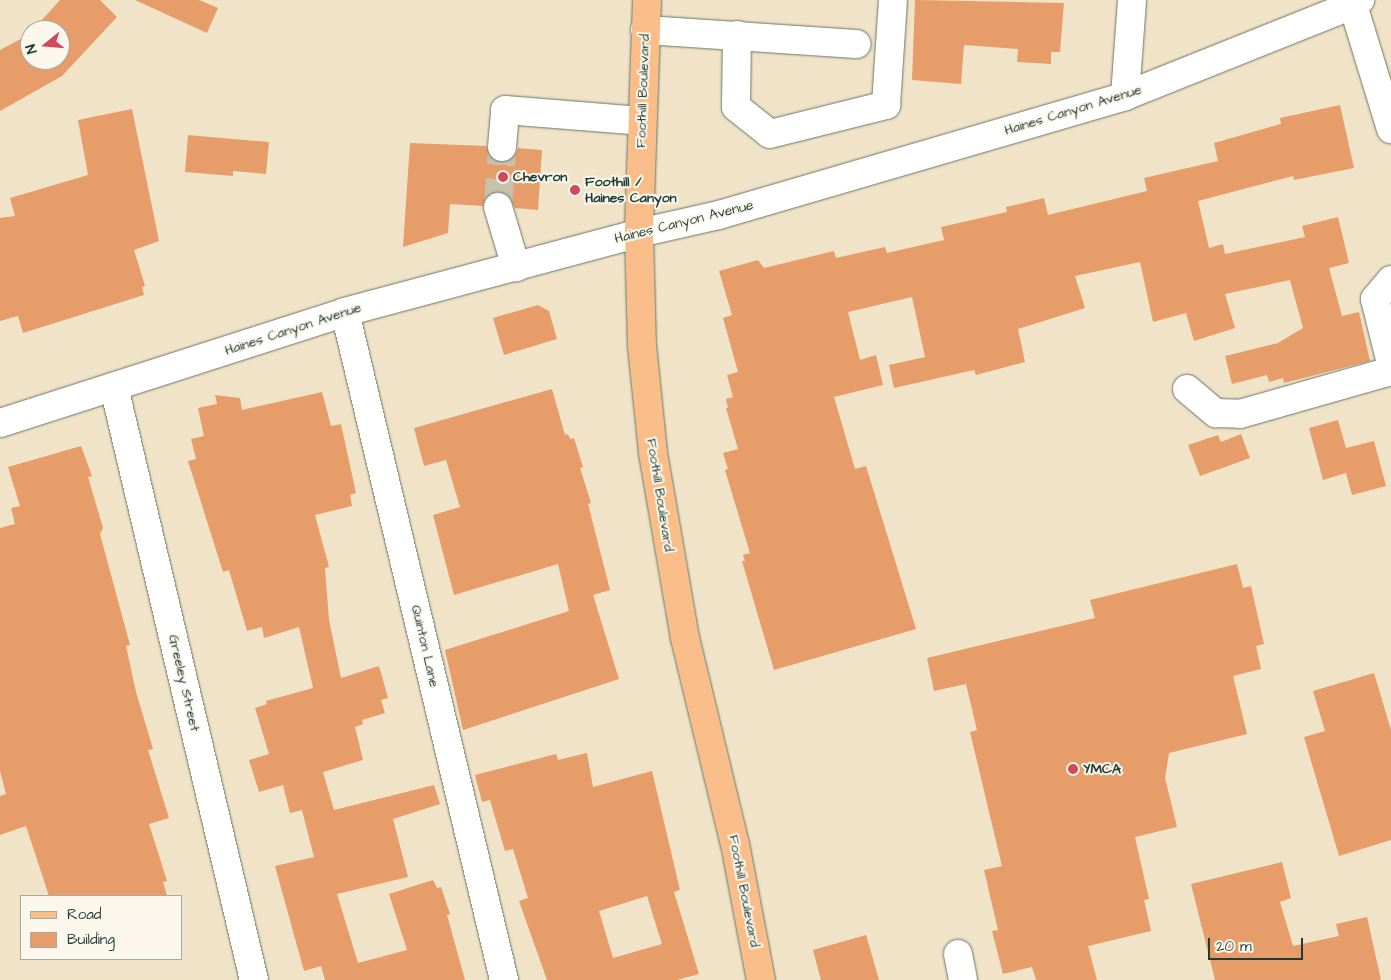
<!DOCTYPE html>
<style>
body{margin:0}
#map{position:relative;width:1391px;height:980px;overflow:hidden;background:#f1e3c7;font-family:"Architects Daughter",sans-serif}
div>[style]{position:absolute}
.building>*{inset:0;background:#e69d6a}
.minor-tunnel>*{height:28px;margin-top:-14px;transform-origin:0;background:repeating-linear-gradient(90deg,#c7c2aa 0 28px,transparent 0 42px)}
.roads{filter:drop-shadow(0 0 1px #687767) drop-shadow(0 0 1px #687767)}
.minor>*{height:28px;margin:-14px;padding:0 14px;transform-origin:14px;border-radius:14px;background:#fff}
.major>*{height:28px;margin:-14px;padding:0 14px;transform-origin:14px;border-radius:14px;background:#f9bd89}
.dots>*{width:14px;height:14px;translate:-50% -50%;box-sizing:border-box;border:2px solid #fbf7ec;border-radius:50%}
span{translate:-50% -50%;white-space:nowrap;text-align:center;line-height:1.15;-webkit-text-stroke:4px #fbf7ec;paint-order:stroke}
.street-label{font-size:14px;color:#1f3d34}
.poi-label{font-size:14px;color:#1f3d34;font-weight:700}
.left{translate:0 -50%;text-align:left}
.legend{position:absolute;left:20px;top:895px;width:162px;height:65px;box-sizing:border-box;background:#fbf7ec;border:1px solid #a3ada2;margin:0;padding:6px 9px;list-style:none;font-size:15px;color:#1f3d34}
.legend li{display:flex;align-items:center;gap:10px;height:25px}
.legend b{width:25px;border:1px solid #a3ada2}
.north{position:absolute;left:20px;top:20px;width:50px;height:50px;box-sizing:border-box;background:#fbf7ec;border:1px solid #a3ada2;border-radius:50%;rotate:253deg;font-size:14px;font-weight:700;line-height:20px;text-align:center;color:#1f3d34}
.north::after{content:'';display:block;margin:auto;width:18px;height:22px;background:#d1495b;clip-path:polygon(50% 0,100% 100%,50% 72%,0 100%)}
.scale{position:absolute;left:1208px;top:938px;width:95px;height:22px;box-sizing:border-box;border:2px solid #1f3d34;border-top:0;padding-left:6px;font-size:15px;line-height:18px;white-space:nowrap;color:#1f3d34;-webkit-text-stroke:4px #fbf7ec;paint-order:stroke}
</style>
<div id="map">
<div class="building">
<div style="clip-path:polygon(60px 0,100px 0,117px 17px,62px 76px,0 111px,0 50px,30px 34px,30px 60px,60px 60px,60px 30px,33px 30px)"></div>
<div style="clip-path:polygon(135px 0,199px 0,218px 8px,207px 33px)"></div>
<div style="clip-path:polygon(915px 0,1064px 3px,1060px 52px,1051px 52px,1051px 64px,1017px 62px,1018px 49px,964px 45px,961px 84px,912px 80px)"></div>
<div style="clip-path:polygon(1340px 105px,1354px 168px,1294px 180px,1293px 176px,1198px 201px,1209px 248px,1223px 244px,1225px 254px,1305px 237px,1302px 226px,1338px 217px,1349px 263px,1329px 268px,1342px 316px,1359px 312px,1370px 361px,1284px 383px,1283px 378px,1269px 382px,1267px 375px,1232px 384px,1225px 356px,1278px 343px,1303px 328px,1290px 280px,1225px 294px,1235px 328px,1194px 341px,1186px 313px,1153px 322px,1140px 262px,1075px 276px,1085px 308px,1018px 329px,1025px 362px,976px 375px,974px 370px,894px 388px,889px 365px,925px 357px,912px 297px,848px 312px,860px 360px,876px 355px,883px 385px,834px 397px,855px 469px,866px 466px,916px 629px,774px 670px,742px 561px,745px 561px,743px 555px,750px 553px,725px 470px,728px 469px,723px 453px,738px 449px,726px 408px,728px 408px,726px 399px,733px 397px,727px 375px,738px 372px,723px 318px,732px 315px,719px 271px,758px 260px,764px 268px,834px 251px,836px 258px,885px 247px,887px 253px,944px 240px,941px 227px,1007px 212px,1006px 207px,1044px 198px,1048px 215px,1147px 191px,1144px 178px,1218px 161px,1214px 143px,1281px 124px,1280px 118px)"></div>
<div style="clip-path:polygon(132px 109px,159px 241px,134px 250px,145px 286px,142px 287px,144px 295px,23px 333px,18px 316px,0 321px,0 218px,15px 216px,10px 198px,88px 175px,78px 120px)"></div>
<div style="clip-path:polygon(188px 135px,269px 142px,266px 174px,233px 171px,233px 176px,185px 172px)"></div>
<div style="clip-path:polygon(410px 143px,486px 146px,493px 160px,501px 163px,515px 156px,518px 148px,542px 150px,538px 210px,515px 208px,509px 196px,501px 192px,487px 196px,483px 206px,450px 204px,448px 233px,403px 247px)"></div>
<div style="clip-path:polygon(538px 305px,549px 311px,557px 339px,504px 355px,493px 318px)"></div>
<div style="clip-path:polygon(552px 389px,565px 435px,568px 434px,570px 439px,574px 438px,583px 467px,580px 468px,591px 503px,588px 504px,610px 590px,593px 595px,619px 679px,463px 730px,445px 650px,569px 611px,558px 564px,454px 595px,433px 515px,460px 507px,446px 460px,424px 466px,414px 428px)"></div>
<div style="clip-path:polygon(322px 392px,331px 426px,341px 424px,356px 493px,350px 495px,352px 506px,315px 515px,329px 567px,325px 568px,329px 620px,341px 678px,379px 666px,388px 698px,381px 700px,385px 713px,362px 720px,363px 724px,355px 727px,363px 760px,323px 772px,334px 810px,434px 785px,440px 804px,393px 819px,408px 877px,337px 894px,358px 963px,407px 950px,389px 894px,433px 880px,437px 888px,441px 887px,450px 914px,447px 915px,465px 980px,325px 980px,321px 966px,304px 971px,275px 866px,314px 857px,302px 810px,290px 813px,283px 785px,259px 792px,249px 760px,269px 754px,255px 708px,267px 704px,266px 701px,313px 688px,299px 627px,264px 638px,262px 627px,247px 631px,229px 570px,223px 572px,188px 461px,196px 459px,191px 439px,204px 436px,198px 408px,217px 404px,215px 395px,240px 398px,242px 410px)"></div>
<div style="clip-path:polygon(1338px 420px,1346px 448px,1374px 441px,1386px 486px,1352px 495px,1346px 473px,1323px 480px,1309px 428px)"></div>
<div style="clip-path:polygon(1241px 434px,1250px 458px,1200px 476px,1188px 445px,1218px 435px,1221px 442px)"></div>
<div style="clip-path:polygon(81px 446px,92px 476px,88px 477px,103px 528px,100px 534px,130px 645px,126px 646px,136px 692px,153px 749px,148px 750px,169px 818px,149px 824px,167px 881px,163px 882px,167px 896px,49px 896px,26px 826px,0 835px,0 796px,6px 794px,0 771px,0 528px,15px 524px,11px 508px,20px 506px,8px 467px)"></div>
<div style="clip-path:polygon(1237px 564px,1243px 588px,1251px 586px,1264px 644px,1256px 646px,1261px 669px,1233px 676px,1247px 734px,1169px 753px,1165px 778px,1177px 827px,1135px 837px,1149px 899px,1144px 900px,1151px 931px,1088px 946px,1097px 980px,1036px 980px,1032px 967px,1003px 974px,992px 931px,998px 930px,984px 870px,1002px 866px,970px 732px,977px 730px,966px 684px,934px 691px,927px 658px,1095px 618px,1090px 600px)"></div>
<div style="clip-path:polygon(1374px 673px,1391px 730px,1391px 840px,1339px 856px,1304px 737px,1325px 731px,1313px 691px)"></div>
<div style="clip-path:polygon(evenodd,587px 753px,593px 787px,652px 771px,680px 890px,674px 892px,699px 974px,677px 980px,547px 980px,519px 901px,528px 898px,513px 849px,505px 851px,490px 800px,482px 802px,475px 775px,556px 754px,558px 760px,587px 753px,647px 896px,662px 944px,613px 958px,599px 911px,647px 896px)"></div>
<div style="clip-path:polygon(1282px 862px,1291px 898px,1280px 902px,1293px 946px,1339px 936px,1336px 924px,1367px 917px,1381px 980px,1215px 980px,1191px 884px)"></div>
<div style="clip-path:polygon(866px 935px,879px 980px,821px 980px,813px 950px)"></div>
</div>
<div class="minor-tunnel">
<div style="left:498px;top:207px;width:60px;rotate:-86.2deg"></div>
</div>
<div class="roads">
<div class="minor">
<div style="left:1353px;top:5px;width:130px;rotate:73deg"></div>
<div style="left:645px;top:30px;width:212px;rotate:3.8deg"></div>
<div style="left:737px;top:35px;width:72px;rotate:90.8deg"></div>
<div style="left:736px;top:107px;width:43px;rotate:38.5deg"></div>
<div style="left:770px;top:134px;width:120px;rotate:-14deg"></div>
<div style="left:886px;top:105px;width:105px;rotate:-86.2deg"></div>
<div style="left:1125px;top:96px;width:96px;rotate:-85.8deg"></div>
<div style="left:502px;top:147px;width:37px;rotate:-85deg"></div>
<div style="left:505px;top:110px;width:136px;rotate:4.6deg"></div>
<div style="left:498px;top:207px;width:63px;rotate:73.3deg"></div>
<div style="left:1391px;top:280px;width:25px;rotate:130deg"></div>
<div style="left:1375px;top:299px;width:66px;rotate:76deg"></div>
<div style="left:345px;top:312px;width:687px;rotate:76.61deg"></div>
<div style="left:114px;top:387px;width:609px;rotate:76.72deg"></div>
<div style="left:1187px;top:389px;width:38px;rotate:40deg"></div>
<div style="left:1216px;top:413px;width:24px;rotate:2deg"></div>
<div style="left:1240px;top:414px;width:157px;rotate:-15.9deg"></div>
<div style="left:0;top:423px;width:362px;rotate:-17.8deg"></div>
<div style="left:345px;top:312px;width:304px;rotate:-15deg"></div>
<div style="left:639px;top:233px;width:82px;rotate:-12.7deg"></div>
<div style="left:719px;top:215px;width:423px;rotate:-16.3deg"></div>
<div style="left:1125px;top:96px;width:245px;rotate:-21.8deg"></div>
<div style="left:1353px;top:5px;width:9px;rotate:-36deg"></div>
<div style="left:958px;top:954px;width:26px;rotate:79deg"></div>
</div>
<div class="major">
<div style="left:647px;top:0;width:233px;rotate:92deg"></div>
<div style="left:639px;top:233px;width:113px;rotate:88.5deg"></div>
<div style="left:642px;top:346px;width:108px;rotate:84.1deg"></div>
<div style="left:653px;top:453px;width:188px;rotate:80.2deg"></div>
<div style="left:685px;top:638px;width:212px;rotate:76.4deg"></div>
<div style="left:735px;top:844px;width:138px;rotate:79.2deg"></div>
</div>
</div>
<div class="dots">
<div style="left:503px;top:177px;background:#d1495b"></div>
<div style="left:575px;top:190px;background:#d1495b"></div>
<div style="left:1073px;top:769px;background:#d1495b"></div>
</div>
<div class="street-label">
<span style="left:643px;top:91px;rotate:-88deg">Foothill Boulevard</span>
<span style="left:1073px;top:110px;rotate:-17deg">Haines Canyon Avenue</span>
<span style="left:684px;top:222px;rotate:-14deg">Haines Canyon Avenue</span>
<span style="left:293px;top:329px;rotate:-18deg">Haines Canyon Avenue</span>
<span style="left:660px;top:495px;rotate:81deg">Foothill Boulevard</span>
<span style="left:425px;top:646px;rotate:77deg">Quinton Lane</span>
<span style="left:184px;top:683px;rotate:77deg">Greeley Street</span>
<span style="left:744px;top:891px;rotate:79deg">Foothill Boulevard</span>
</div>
<div class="poi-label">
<span class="left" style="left:513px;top:177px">Chevron</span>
<span class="left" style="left:585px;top:190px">Foothill /<br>Haines Canyon</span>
<span class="left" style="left:1083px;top:769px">YMCA</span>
</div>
<ul class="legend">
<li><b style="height:6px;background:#f9bd89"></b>Road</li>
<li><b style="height:14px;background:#e69d6a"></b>Building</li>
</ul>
<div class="north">N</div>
<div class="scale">20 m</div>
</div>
